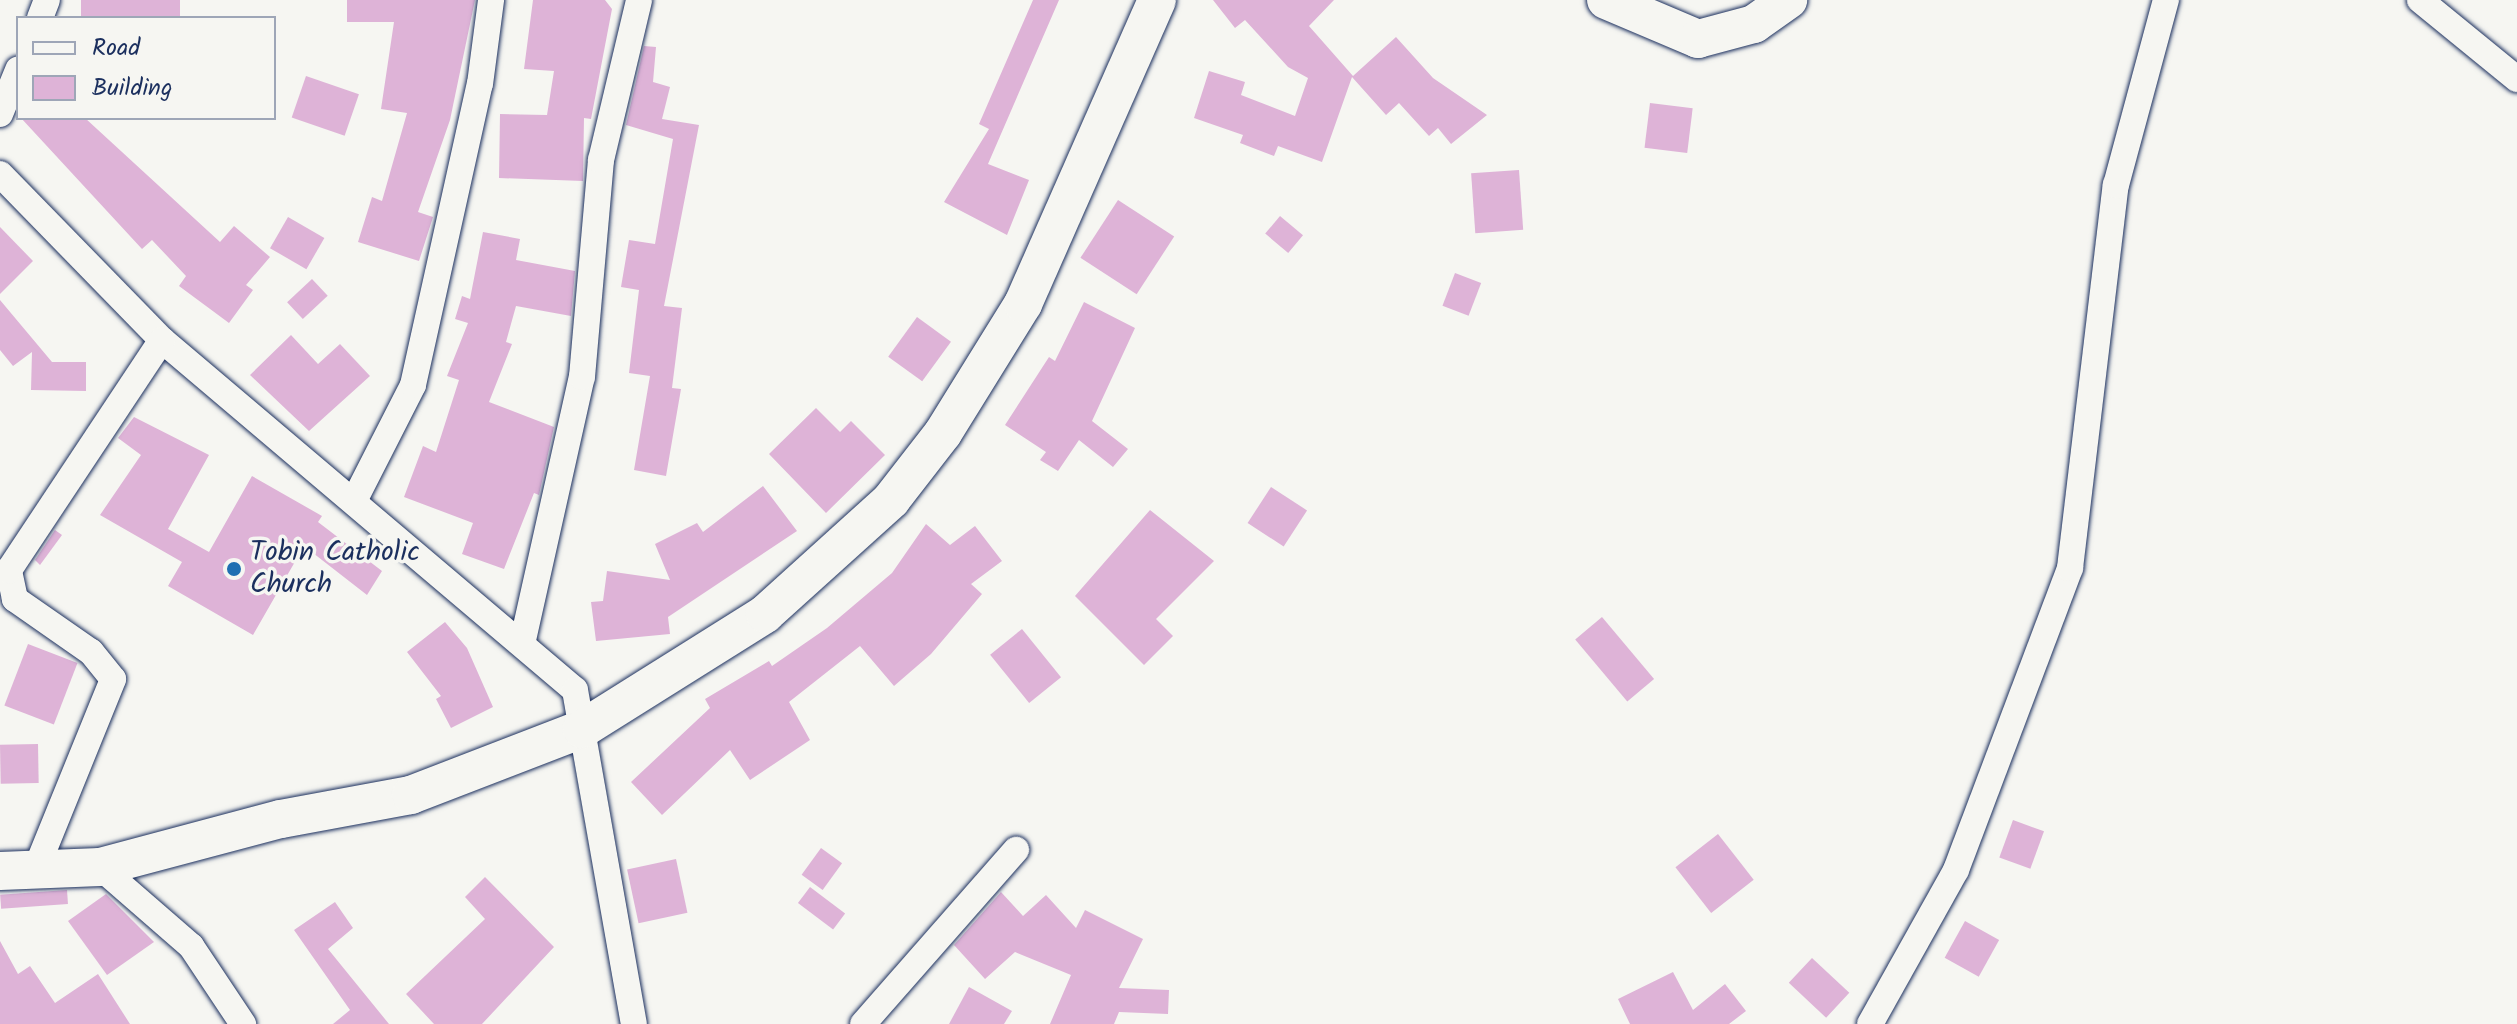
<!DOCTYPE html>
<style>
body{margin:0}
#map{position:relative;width:2517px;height:1024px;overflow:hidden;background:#f6f6f2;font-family:Kalam,sans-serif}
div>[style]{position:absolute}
.building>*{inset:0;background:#deb3d7;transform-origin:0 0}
.roads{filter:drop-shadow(0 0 2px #1b2f5e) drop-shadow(0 0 2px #1b2f5e)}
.street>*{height:26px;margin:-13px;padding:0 13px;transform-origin:13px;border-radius:13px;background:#f6f6f2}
.secondary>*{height:38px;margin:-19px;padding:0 19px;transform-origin:19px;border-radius:19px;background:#f6f6f2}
.dots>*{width:22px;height:22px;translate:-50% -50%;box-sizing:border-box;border:4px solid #f6f6f2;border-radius:50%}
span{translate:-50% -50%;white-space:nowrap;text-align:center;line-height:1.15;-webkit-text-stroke:7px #f6f6f2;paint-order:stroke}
.poi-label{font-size:28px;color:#1b2f5e}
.left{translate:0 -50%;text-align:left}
.legend{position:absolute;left:16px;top:16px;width:260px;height:104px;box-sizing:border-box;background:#f6f6f2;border:2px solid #9ea6b7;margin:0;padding:10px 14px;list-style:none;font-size:24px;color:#1b2f5e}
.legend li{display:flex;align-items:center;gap:16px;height:40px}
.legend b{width:40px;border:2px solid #9ea6b7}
</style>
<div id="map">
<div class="building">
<div style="left:81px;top:0;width:99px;height:19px"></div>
<div style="clip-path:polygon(347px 0,475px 0,450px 120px,418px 212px,433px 217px,419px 261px,358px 242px,372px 197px,382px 201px,407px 113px,381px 109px,394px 22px,347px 22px)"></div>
<div style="clip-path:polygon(533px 0,605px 0,612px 9px,591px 119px,584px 118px,583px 181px,499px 178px,500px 114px,547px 115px,554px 71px,524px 69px)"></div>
<div style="clip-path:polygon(1033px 0,1059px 0,988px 164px,1029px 180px,1007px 235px,944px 202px,989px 129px,979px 124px)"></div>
<div style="clip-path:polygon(1213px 0,1334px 0,1309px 26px,1353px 76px,1396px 37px,1433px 78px,1487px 115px,1451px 144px,1438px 128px,1429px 136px,1399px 103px,1386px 115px,1352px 77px,1322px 162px,1278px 146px,1274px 156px,1240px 143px,1243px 135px,1194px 118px,1209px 71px,1245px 82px,1241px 95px,1295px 116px,1308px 78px,1288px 67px,1245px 20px,1235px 28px)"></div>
<div style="clip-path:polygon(644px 46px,656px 47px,653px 82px,670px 87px,662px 119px,699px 125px,664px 306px,682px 308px,672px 388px,681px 389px,666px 476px,634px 470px,650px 376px,629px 373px,639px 290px,621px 287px,629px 240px,655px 244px,673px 139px,626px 125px)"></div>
<div style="left:306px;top:76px;width:56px;height:44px;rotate:19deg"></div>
<div style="left:1650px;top:103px;width:43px;height:45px;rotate:7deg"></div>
<div style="clip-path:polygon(21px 118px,85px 118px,220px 242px,234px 226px,270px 257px,246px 285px,253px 290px,229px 323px,179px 286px,186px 276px,152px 240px,142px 249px)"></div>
<div style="left:1519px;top:170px;width:60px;height:48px;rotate:86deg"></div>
<div style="left:1118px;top:200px;width:67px;height:69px;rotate:33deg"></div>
<div style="left:1280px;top:216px;width:30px;height:23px;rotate:40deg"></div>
<div style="left:288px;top:217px;width:42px;height:36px;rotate:30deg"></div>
<div style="clip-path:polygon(0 227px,33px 261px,0 294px)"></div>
<div style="clip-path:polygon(483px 232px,520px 239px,516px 260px,575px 271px,571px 316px,516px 306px,506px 342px,512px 344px,489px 402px,554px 427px,539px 495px,534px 493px,504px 569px,462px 554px,473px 523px,404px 497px,423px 446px,436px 452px,459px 380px,447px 376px,468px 323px,455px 319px,462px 296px,470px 299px)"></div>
<div style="left:1455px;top:273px;width:28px;height:35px;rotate:21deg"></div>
<div style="left:312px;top:279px;width:23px;height:34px;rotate:47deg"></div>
<div style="clip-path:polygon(0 300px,52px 362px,86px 362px,86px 391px,31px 390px,32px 352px,13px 366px,0 350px)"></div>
<div style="clip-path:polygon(1084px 302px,1135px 328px,1092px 421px,1128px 449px,1113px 467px,1079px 440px,1058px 471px,1040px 460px,1046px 452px,1005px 425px,1049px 357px,1055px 361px)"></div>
<div style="left:917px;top:317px;width:42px;height:49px;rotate:36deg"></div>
<div style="clip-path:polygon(291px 335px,318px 364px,340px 344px,370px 376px,309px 431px,250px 375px)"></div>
<div style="clip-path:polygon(816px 408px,840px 432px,851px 421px,885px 455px,826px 513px,769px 454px)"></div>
<div style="clip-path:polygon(134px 417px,209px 455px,168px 529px,209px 552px,252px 476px,322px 516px,318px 522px,382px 571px,367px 595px,304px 546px,253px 635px,168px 586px,182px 562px,100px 515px,141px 455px,118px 438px)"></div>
<div style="clip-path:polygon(763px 486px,797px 531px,668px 617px,670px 634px,596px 641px,591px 602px,603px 601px,607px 571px,670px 580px,655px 544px,697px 523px,703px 532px)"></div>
<div style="left:1271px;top:487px;width:43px;height:43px;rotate:33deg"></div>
<div style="clip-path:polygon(1150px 510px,1214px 561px,1156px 619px,1173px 636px,1144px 665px,1075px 596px)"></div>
<div style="clip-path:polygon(926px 524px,950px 545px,975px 526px,1002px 561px,971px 584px,982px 594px,931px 654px,894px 686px,860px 646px,789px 702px,810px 740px,750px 780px,730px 750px,662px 815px,631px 782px,710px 708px,705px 699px,769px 661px,772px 666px,827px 628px,892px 573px)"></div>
<div style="clip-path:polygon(55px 530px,62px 535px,40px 565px,35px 560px)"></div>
<div style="left:1602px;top:617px;width:81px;height:35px;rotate:50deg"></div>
<div style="clip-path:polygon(445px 622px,467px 648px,493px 707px,451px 728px,436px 699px,441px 696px,407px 652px)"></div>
<div style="left:1022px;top:629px;width:62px;height:41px;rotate:51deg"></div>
<div style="left:28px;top:644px;width:53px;height:66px;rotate:21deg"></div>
<div style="left:38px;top:744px;width:39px;height:38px;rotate:89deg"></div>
<div style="left:2013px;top:820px;width:33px;height:40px;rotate:20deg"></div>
<div style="left:1718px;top:834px;width:58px;height:54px;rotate:52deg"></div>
<div style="left:821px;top:848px;width:26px;height:33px;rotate:36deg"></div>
<div style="left:676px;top:859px;width:55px;height:50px;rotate:78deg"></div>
<div style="clip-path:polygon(485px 877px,554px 947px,482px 1024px,434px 1024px,406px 994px,485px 919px,465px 897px)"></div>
<div style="left:810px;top:887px;width:44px;height:20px;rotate:37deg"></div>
<div style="left:67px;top:890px;width:14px;height:67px;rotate:86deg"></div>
<div style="clip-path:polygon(1001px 892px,1023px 916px,1046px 895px,1076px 928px,1085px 910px,1143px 939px,1119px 988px,1169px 990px,1168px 1014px,1119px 1012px,1114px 1024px,1050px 1024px,1071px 975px,1015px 952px,985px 979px,954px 945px)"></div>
<div style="clip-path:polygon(106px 894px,154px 942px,107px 975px,68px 921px)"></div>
<div style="clip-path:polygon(335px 902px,353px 928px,328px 949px,389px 1024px,333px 1024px,350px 1010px,294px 930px)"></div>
<div style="left:1965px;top:921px;width:39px;height:42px;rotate:29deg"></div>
<div style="clip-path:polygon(0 941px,18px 974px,30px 966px,55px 1003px,98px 974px,130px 1024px,0 1024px)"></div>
<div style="left:1812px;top:958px;width:51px;height:34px;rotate:43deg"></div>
<div style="clip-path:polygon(1673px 972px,1693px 1010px,1725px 984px,1746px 1011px,1729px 1024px,1630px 1024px,1618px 999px)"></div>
<div style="clip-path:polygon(969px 987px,1012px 1011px,1004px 1024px,949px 1024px)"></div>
</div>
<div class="roads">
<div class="street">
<div style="left:2420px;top:0;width:125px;rotate:39.2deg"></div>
<div style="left:40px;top:18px;width:19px;rotate:-69deg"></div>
<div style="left:0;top:114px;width:48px;rotate:-67.8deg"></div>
<div style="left:0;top:174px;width:232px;rotate:45.7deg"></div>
<div style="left:162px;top:340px;width:541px;rotate:40.28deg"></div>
<div style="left:575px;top:690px;width:339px;rotate:80deg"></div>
<div style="left:354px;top:501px;width:130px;rotate:-63deg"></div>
<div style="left:413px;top:385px;width:308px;rotate:-77.5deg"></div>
<div style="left:480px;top:84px;width:85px;rotate:-82.5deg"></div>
<div style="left:523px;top:640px;width:270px;rotate:-77.4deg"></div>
<div style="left:582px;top:377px;width:218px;rotate:-85deg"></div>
<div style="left:601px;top:160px;width:164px;rotate:-76.6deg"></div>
<div style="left:100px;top:867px;width:121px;rotate:41deg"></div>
<div style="left:191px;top:946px;width:94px;rotate:56.3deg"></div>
<div style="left:36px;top:869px;width:205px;rotate:-67.9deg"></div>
<div style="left:113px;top:679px;width:35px;rotate:-129deg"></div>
<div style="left:91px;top:652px;width:93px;rotate:-145.1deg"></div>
<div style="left:15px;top:599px;width:30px;rotate:-102deg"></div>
<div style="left:9px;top:570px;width:276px;rotate:-56.4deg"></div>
<div style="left:863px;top:1024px;width:232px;rotate:-48.7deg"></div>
<div style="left:1870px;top:1024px;width:176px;rotate:-60.8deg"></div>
<div style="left:1956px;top:870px;width:323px;rotate:-69.3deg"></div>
<div style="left:2070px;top:568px;width:386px;rotate:-83.2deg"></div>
<div style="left:2116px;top:185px;width:192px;rotate:-74.9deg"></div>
</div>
<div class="secondary">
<div style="left:1606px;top:0;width:100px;rotate:23deg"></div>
<div style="left:1698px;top:39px;width:58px;rotate:-15deg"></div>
<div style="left:1754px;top:24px;width:42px;rotate:-35.2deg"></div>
<div style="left:0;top:871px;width:100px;rotate:-2.3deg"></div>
<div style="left:100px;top:867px;width:187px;rotate:-14.9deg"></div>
<div style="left:281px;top:819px;width:132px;rotate:-10.5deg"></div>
<div style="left:411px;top:795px;width:183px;rotate:-21.1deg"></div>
<div style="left:582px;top:729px;width:216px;rotate:-32.1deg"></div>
<div style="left:765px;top:614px;width:170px;rotate:-42.1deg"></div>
<div style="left:891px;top:500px;width:85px;rotate:-52.2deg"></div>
<div style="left:943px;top:433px;width:152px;rotate:-58.2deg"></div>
<div style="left:1023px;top:304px;width:332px;rotate:-66.2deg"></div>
</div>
</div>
<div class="dots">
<div style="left:234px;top:569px;background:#1f6fb2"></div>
</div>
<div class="poi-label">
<span class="left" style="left:250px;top:569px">Tobin Catholic<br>Church</span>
</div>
<ul class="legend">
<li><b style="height:10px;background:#f6f6f2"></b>Road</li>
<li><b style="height:22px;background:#deb3d7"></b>Building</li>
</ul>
</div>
